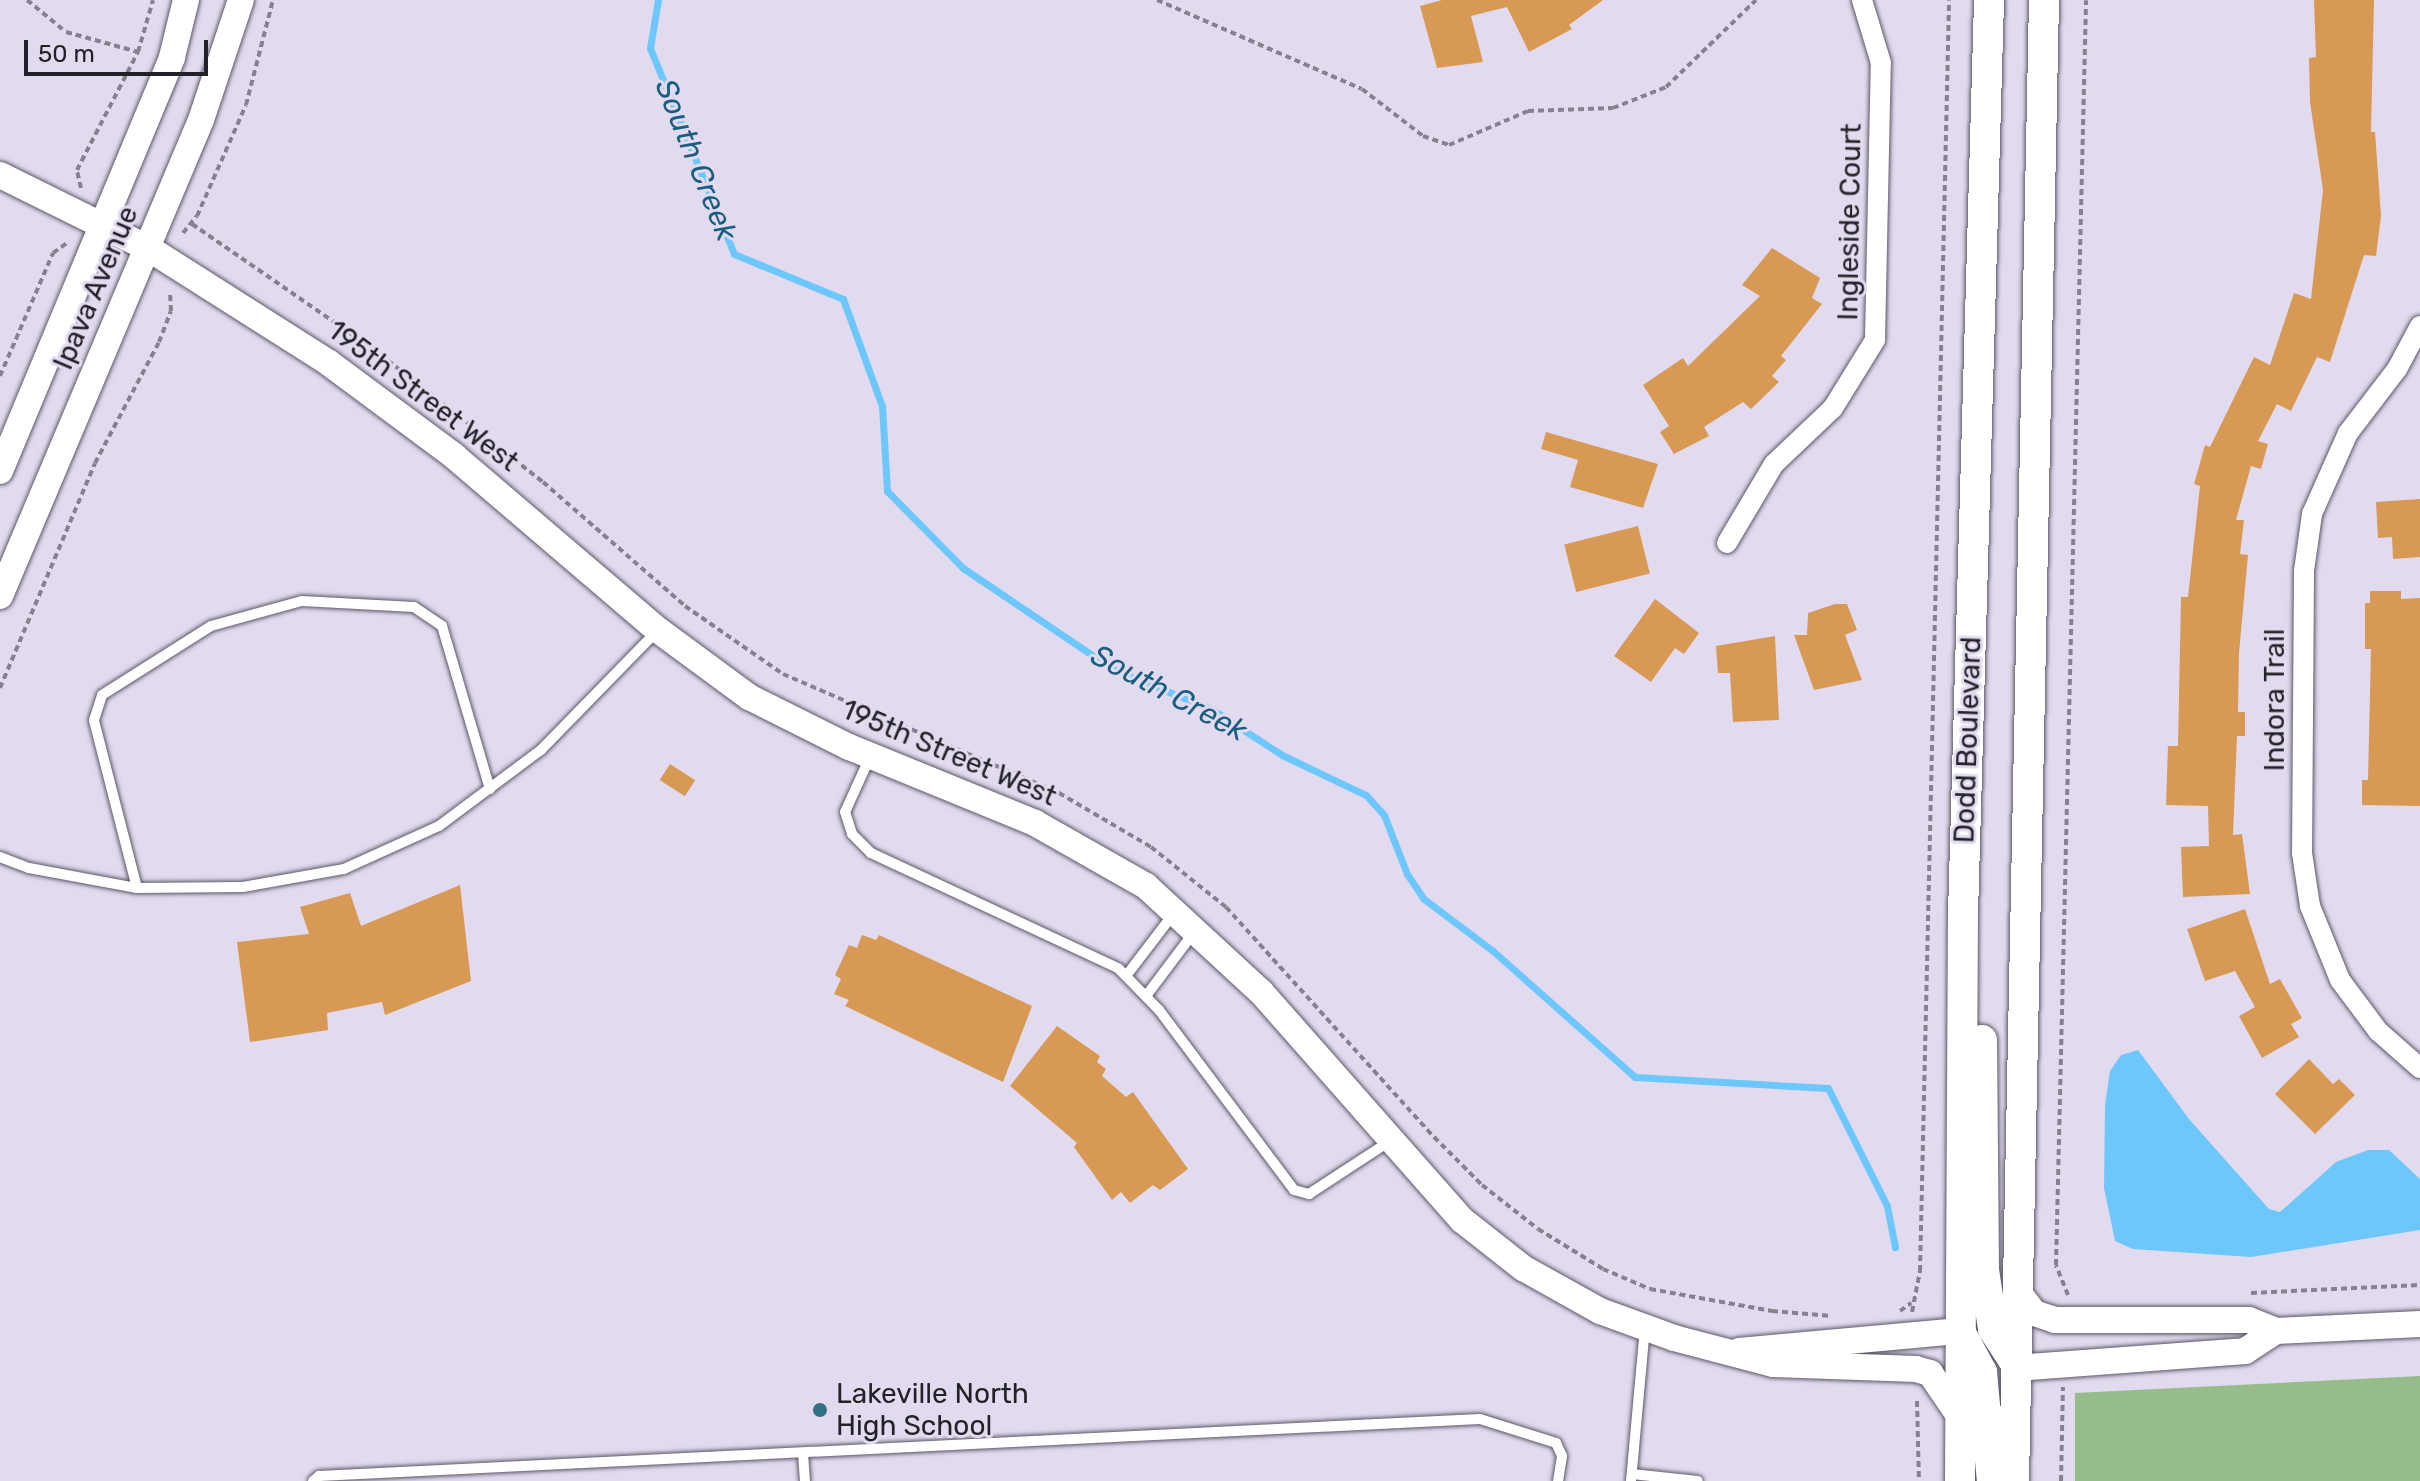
<!DOCTYPE html>
<style>
body{margin:0}
#map{position:relative;width:2420px;height:1481px;overflow:hidden;background:#e2dbef;font-family:Rubik,sans-serif}
div>[style]{position:absolute}
.green>*{inset:0;background:#97bc8b}
.water>*{inset:0;background:#6ec7fb}
.stream>*{height:7px;margin:-3.5px;padding:0 3.5px;transform-origin:3.5px;border-radius:3.5px;background:#6ec7fb}
.building>*{inset:0;background:#d79954;transform-origin:0 0}
.path>*{height:4px;margin-top:-2px;transform-origin:0;background:repeating-linear-gradient(90deg,#86818f 0 6px,transparent 0 10px)}
.roads{filter:drop-shadow(0 0 2px #5d5768) drop-shadow(0 0 2px #5d5768)}
.service>*{height:10px;margin:-5px;padding:0 5px;transform-origin:5px;border-radius:5px;background:#fff}
.minor>*{height:20px;margin:-10px;padding:0 10px;transform-origin:10px;border-radius:10px;background:#fff}
.tertiary>*{height:26px;margin:-13px;padding:0 13px;transform-origin:13px;border-radius:13px;background:#fff}
.secondary>*{height:30px;margin:-15px;padding:0 15px;transform-origin:15px;border-radius:15px;background:#fff}
.dots>*{width:22px;height:22px;translate:-50% -50%;box-sizing:border-box;border:4px solid #e2dbef;border-radius:50%}
span{translate:-50% -50%;white-space:nowrap;text-align:center;line-height:1.15;-webkit-text-stroke:6px #e2dbef;paint-order:stroke}
.street-label{font-size:28px;color:#232128}
.poi-label{font-size:28px;color:#232128}
.left{translate:0 -50%;text-align:left}
.water-label{font-size:30px;color:#195d7f;font-style:italic}
.scale{position:absolute;left:24px;top:40px;width:184px;height:36px;box-sizing:border-box;border:4px solid #232128;border-top:0;padding-left:10px;font-size:24px;line-height:28px;white-space:nowrap;color:#232128;-webkit-text-stroke:6px #e2dbef;paint-order:stroke}
</style>
<div id="map">
<div class="green">
<div style="clip-path:polygon(2420px 1376px,2420px 1481px,2075px 1481px,2075px 1393px)"></div>
</div>
<div class="water">
<div style="clip-path:polygon(2138px 1050px,2189px 1119px,2269px 1209px,2280px 1212px,2336px 1162px,2368px 1150px,2389px 1150px,2420px 1179px,2420px 1230px,2251px 1257px,2133px 1249px,2115px 1241px,2104px 1188px,2105px 1105px,2110px 1071px,2121px 1055px)"></div>
</div>
<div class="stream">
<div style="left:658px;top:0;width:49px;rotate:99.5deg"></div>
<div style="left:650px;top:48px;width:222px;rotate:67.8deg"></div>
<div style="left:734px;top:254px;width:118px;rotate:22.4deg"></div>
<div style="left:843px;top:299px;width:114px;rotate:70deg"></div>
<div style="left:882px;top:406px;width:85px;rotate:86.6deg"></div>
<div style="left:887px;top:491px;width:108px;rotate:45.4deg"></div>
<div style="left:963px;top:568px;width:181px;rotate:34deg"></div>
<div style="left:1113px;top:669px;width:108px;rotate:22.3deg"></div>
<div style="left:1213px;top:710px;width:82px;rotate:33.1deg"></div>
<div style="left:1282px;top:755px;width:93px;rotate:25.5deg"></div>
<div style="left:1366px;top:795px;width:27px;rotate:48deg"></div>
<div style="left:1384px;top:815px;width:63px;rotate:68.7deg"></div>
<div style="left:1407px;top:874px;width:30px;rotate:56deg"></div>
<div style="left:1424px;top:899px;width:86px;rotate:37deg"></div>
<div style="left:1493px;top:951px;width:190px;rotate:41.6deg"></div>
<div style="left:1635px;top:1077px;width:193px;rotate:3.3deg"></div>
<div style="left:1828px;top:1088px;width:132px;rotate:63.4deg"></div>
<div style="left:1887px;top:1206px;width:42px;rotate:79deg"></div>
</div>
<div class="building">
<div style="clip-path:polygon(1442px 0,1603px 0,1569px 25px,1572px 29px,1529px 52px,1507px 7px,1471px 16px,1483px 62px,1437px 68px,1420px 6px)"></div>
<div style="clip-path:polygon(2314px 0,2374px 0,2371px 132px,2375px 132px,2381px 216px,2376px 256px,2364px 255px,2330px 362px,2317px 357px,2291px 411px,2277px 404px,2258px 441px,2268px 444px,2261px 469px,2251px 466px,2236px 520px,2244px 520px,2240px 554px,2248px 555px,2239px 653px,2238px 712px,2245px 712px,2245px 736px,2237px 736px,2233px 835px,2242px 834px,2250px 894px,2183px 897px,2181px 847px,2209px 846px,2208px 806px,2166px 805px,2168px 746px,2178px 746px,2181px 597px,2188px 597px,2200px 486px,2194px 484px,2205px 445px,2210px 447px,2254px 357px,2270px 365px,2294px 293px,2311px 299px,2323px 190px,2310px 102px,2309px 58px,2316px 57px)"></div>
<div style="clip-path:polygon(1772px 248px,1820px 278px,1812px 298px,1822px 304px,1781px 356px,1786px 360px,1772px 376px,1779px 382px,1751px 409px,1743px 402px,1704px 427px,1709px 436px,1674px 454px,1660px 432px,1669px 426px,1643px 385px,1683px 358px,1688px 366px,1760px 296px,1742px 285px)"></div>
<div style="clip-path:polygon(1546px 432px,1658px 464px,1643px 508px,1570px 487px,1578px 460px,1541px 449px)"></div>
<div style="clip-path:polygon(2420px 499px,2420px 557px,2393px 559px,2392px 537px,2378px 538px,2376px 502px)"></div>
<div style="left:1638px;top:526px;width:49px;height:76px;rotate:76deg"></div>
<div style="clip-path:polygon(2370px 591px,2401px 591px,2401px 599px,2420px 598px,2420px 806px,2362px 805px,2362px 780px,2368px 780px,2371px 649px,2365px 649px,2365px 603px,2370px 603px)"></div>
<div style="clip-path:polygon(1655px 599px,1699px 633px,1684px 654px,1675px 648px,1651px 682px,1614px 656px)"></div>
<div style="clip-path:polygon(1835px 604px,1847px 604px,1857px 630px,1845px 635px,1862px 680px,1814px 690px,1794px 635px,1807px 635px,1808px 613px)"></div>
<div style="clip-path:polygon(1775px 636px,1779px 720px,1733px 722px,1730px 673px,1718px 673px,1716px 646px)"></div>
<div style="left:670px;top:764px;width:30px;height:19px;rotate:33deg"></div>
<div style="clip-path:polygon(460px 885px,471px 981px,385px 1015px,382px 1002px,327px 1013px,328px 1030px,250px 1042px,237px 942px,309px 934px,300px 907px,350px 893px,361px 926px)"></div>
<div style="clip-path:polygon(2245px 909px,2270px 984px,2280px 979px,2302px 1018px,2291px 1024px,2299px 1037px,2262px 1058px,2239px 1016px,2255px 1007px,2235px 971px,2205px 981px,2187px 929px)"></div>
<div style="clip-path:polygon(862px 935px,876px 940px,879px 935px,1032px 1006px,1003px 1082px,845px 1006px,849px 1000px,834px 994px,841px 979px,835px 975px,849px 945px,857px 948px)"></div>
<div style="clip-path:polygon(1057px 1026px,1100px 1056px,1097px 1062px,1106px 1069px,1102px 1076px,1126px 1097px,1133px 1092px,1188px 1169px,1160px 1190px,1153px 1185px,1130px 1203px,1121px 1192px,1112px 1200px,1074px 1147px,1077px 1143px,1010px 1086px)"></div>
<div style="clip-path:polygon(2309px 1059px,2333px 1084px,2339px 1079px,2355px 1095px,2315px 1134px,2275px 1094px)"></div>
</div>
<div class="path">
<div style="left:27px;top:0;width:50px;rotate:39.4deg"></div>
<div style="left:66px;top:32px;width:75px;rotate:15.5deg"></div>
<div style="left:1157px;top:0;width:223px;rotate:23.5deg"></div>
<div style="left:1362px;top:89px;width:77px;rotate:37.6deg"></div>
<div style="left:1423px;top:136px;width:28px;rotate:19deg"></div>
<div style="left:1449px;top:145px;width:86px;rotate:-23.3deg"></div>
<div style="left:1528px;top:111px;width:85px;rotate:-2deg"></div>
<div style="left:1613px;top:108px;width:57px;rotate:-21.6deg"></div>
<div style="left:1666px;top:87px;width:125px;rotate:-44deg"></div>
<div style="left:81px;top:188px;width:18px;rotate:-103deg"></div>
<div style="left:77px;top:170px;width:133px;rotate:-62.7deg"></div>
<div style="left:138px;top:52px;width:54px;rotate:-73.9deg"></div>
<div style="left:192px;top:224px;width:219px;rotate:34.6deg"></div>
<div style="left:372px;top:348px;width:217px;rotate:38.1deg"></div>
<div style="left:543px;top:482px;width:189px;rotate:41.1deg"></div>
<div style="left:685px;top:606px;width:119px;rotate:34.8deg"></div>
<div style="left:783px;top:674px;width:301px;rotate:23.3deg"></div>
<div style="left:1059px;top:793px;width:107px;rotate:30.4deg"></div>
<div style="left:1151px;top:847px;width:96px;rotate:38.7deg"></div>
<div style="left:1226px;top:907px;width:310px;rotate:47.9deg"></div>
<div style="left:1434px;top:1137px;width:68px;rotate:45deg"></div>
<div style="left:1482px;top:1185px;width:71px;rotate:38.2deg"></div>
<div style="left:1538px;top:1229px;width:76px;rotate:31.6deg"></div>
<div style="left:1603px;top:1269px;width:51px;rotate:23.1deg"></div>
<div style="left:1650px;top:1289px;width:124px;rotate:10.2deg"></div>
<div style="left:1772px;top:1311px;width:60px;rotate:4.8deg"></div>
<div style="left:183px;top:233px;width:22px;rotate:-51deg"></div>
<div style="left:197px;top:216px;width:121px;rotate:-66.2deg"></div>
<div style="left:246px;top:105px;width:108px;rotate:-75.6deg"></div>
<div style="left:0;top:376px;width:134px;rotate:-66.7deg"></div>
<div style="left:53px;top:253px;width:19px;rotate:-36deg"></div>
<div style="left:0;top:688px;width:244px;rotate:-67.1deg"></div>
<div style="left:95px;top:463px;width:137px;rotate:-62.1deg"></div>
<div style="left:159px;top:342px;width:33px;rotate:-69deg"></div>
<div style="left:171px;top:311px;width:19px;rotate:-93deg"></div>
<div style="left:2251px;top:1293px;width:169px;rotate:-2.7deg"></div>
<div style="left:2068px;top:1295px;width:32px;rotate:-112deg"></div>
<div style="left:2056px;top:1265px;width:1265px;rotate:-88.64deg"></div>
<div style="left:1900px;top:1311px;width:14px;rotate:-36deg"></div>
<div style="left:1912px;top:1312px;width:42px;rotate:-79deg"></div>
<div style="left:1920px;top:1271px;width:1271px;rotate:-88.69deg"></div>
<div style="left:1917px;top:1401px;width:80px;rotate:88.6deg"></div>
<div style="left:2061px;top:1481px;width:94px;rotate:-88.8deg"></div>
</div>
<div class="roads">
<div class="service">
<div style="left:870px;top:757px;width:60px;rotate:114.4deg"></div>
<div style="left:845px;top:812px;width:23px;rotate:72deg"></div>
<div style="left:852px;top:834px;width:27px;rotate:45deg"></div>
<div style="left:871px;top:853px;width:272px;rotate:25deg"></div>
<div style="left:1118px;top:968px;width:59px;rotate:45.7deg"></div>
<div style="left:1159px;top:1010px;width:225px;rotate:53.1deg"></div>
<div style="left:1294px;top:1190px;width:16px;rotate:15deg"></div>
<div style="left:1309px;top:1194px;width:97px;rotate:-33.2deg"></div>
<div style="left:0;top:857px;width:31px;rotate:21deg"></div>
<div style="left:29px;top:868px;width:110px;rotate:10.5deg"></div>
<div style="left:137px;top:888px;width:106px;rotate:-0.5deg"></div>
<div style="left:243px;top:887px;width:103px;rotate:-10.1deg"></div>
<div style="left:344px;top:869px;width:104px;rotate:-24.4deg"></div>
<div style="left:439px;top:826px;width:127px;rotate:-36.7deg"></div>
<div style="left:541px;top:750px;width:165px;rotate:-45.7deg"></div>
<div style="left:137px;top:888px;width:173px;rotate:-104.4deg"></div>
<div style="left:94px;top:720px;width:26px;rotate:-72deg"></div>
<div style="left:102px;top:695px;width:129px;rotate:-32.3deg"></div>
<div style="left:211px;top:626px;width:94px;rotate:-15.4deg"></div>
<div style="left:302px;top:601px;width:112px;rotate:3.1deg"></div>
<div style="left:414px;top:607px;width:34px;rotate:34deg"></div>
<div style="left:442px;top:626px;width:170px;rotate:73.6deg"></div>
<div style="left:1126px;top:976px;width:81px;rotate:-52.6deg"></div>
<div style="left:1146px;top:996px;width:81px;rotate:-53deg"></div>
<div style="left:803px;top:1453px;width:28px;rotate:86deg"></div>
<div style="left:1632px;top:1474px;width:66px;rotate:6.1deg"></div>
<div style="left:313px;top:1481px;width:8px;rotate:-40deg"></div>
<div style="left:319px;top:1476px;width:1162px;rotate:-2.81deg"></div>
<div style="left:1480px;top:1419px;width:80px;rotate:17.5deg"></div>
<div style="left:1556px;top:1443px;width:14px;rotate:65deg"></div>
<div style="left:1562px;top:1456px;width:25px;rotate:99deg"></div>
<div style="left:1631px;top:1481px;width:154px;rotate:-84.8deg"></div>
</div>
<div class="minor">
<div style="left:2420px;top:326px;width:49px;rotate:118.1deg"></div>
<div style="left:2397px;top:369px;width:81px;rotate:127.4deg"></div>
<div style="left:2348px;top:433px;width:89px;rotate:114deg"></div>
<div style="left:2312px;top:514px;width:58px;rotate:98deg"></div>
<div style="left:2304px;top:571px;width:282px;rotate:90.4deg"></div>
<div style="left:2302px;top:853px;width:54px;rotate:81.4deg"></div>
<div style="left:2310px;top:906px;width:80px;rotate:67.9deg"></div>
<div style="left:2340px;top:980px;width:64px;rotate:53.3deg"></div>
<div style="left:2378px;top:1031px;width:56px;rotate:41.4deg"></div>
<div style="left:1727px;top:543px;width:92px;rotate:-59.3deg"></div>
<div style="left:1774px;top:464px;width:81px;rotate:-43.5deg"></div>
<div style="left:1833px;top:408px;width:80px;rotate:-58.3deg"></div>
<div style="left:1875px;top:340px;width:277px;rotate:-88.8deg"></div>
<div style="left:1881px;top:63px;width:66px;rotate:-106.8deg"></div>
</div>
<div class="tertiary">
<div style="left:0;top:175px;width:165px;rotate:26.3deg"></div>
<div style="left:148px;top:248px;width:214px;rotate:32.4deg"></div>
<div style="left:329px;top:363px;width:156px;rotate:36.6deg"></div>
<div style="left:454px;top:456px;width:268px;rotate:40.5deg"></div>
<div style="left:658px;top:630px;width:113px;rotate:36.4deg"></div>
<div style="left:749px;top:697px;width:112px;rotate:26.6deg"></div>
<div style="left:849px;top:747px;width:201px;rotate:22.2deg"></div>
<div style="left:1035px;top:823px;width:128px;rotate:29.6deg"></div>
<div style="left:1146px;top:886px;width:156px;rotate:42.7deg"></div>
<div style="left:1261px;top:992px;width:304px;rotate:48.6deg"></div>
<div style="left:1462px;top:1220px;width:78px;rotate:38.2deg"></div>
<div style="left:1523px;top:1268px;width:88px;rotate:29.2deg"></div>
<div style="left:1600px;top:1311px;width:79px;rotate:20deg"></div>
<div style="left:1674px;top:1338px;width:102px;rotate:14.7deg"></div>
<div style="left:1773px;top:1364px;width:143px;rotate:2deg"></div>
<div style="left:1916px;top:1369px;width:15px;rotate:16deg"></div>
<div style="left:1930px;top:1373px;width:53px;rotate:55.7deg"></div>
<div style="left:0;top:471px;width:448px;rotate:-67.4deg"></div>
<div style="left:172px;top:57px;width:59px;rotate:-76.2deg"></div>
<div style="left:0;top:596px;width:517px;rotate:-67.11deg"></div>
<div style="left:201px;top:120px;width:126px;rotate:-71.6deg"></div>
<div style="left:2016px;top:1289px;width:30px;rotate:53deg"></div>
<div style="left:2034px;top:1313px;width:22px;rotate:18deg"></div>
<div style="left:2055px;top:1320px;width:194px"></div>
<div style="left:2249px;top:1320px;width:29px;rotate:22deg"></div>
<div style="left:2276px;top:1331px;width:144px;rotate:-2.8deg"></div>
<div style="left:1739px;top:1351px;width:222px;rotate:-5.2deg"></div>
<div style="left:2014px;top:1361px;width:16px;rotate:22deg"></div>
<div style="left:2029px;top:1367px;width:217px;rotate:-4.2deg"></div>
<div style="left:2245px;top:1351px;width:37px;rotate:-33deg"></div>
</div>
<div class="secondary">
<div style="left:1982px;top:1040px;width:230px;rotate:89.5deg"></div>
<div style="left:1984px;top:1270px;width:60px;rotate:81.3deg"></div>
<div style="left:1993px;top:1329px;width:38px;rotate:57deg"></div>
<div style="left:1961px;top:1333px;width:44px;rotate:61.7deg"></div>
<div style="left:1982px;top:1372px;width:109px;rotate:84.8deg"></div>
<div style="left:1960px;top:1481px;width:567px;rotate:-89.7deg"></div>
<div style="left:1963px;top:914px;width:914px;rotate:-88.37deg"></div>
<div style="left:2014px;top:1481px;width:1481px;rotate:-88.84deg"></div>
</div>
</div>
<div class="dots">
<div style="left:820px;top:1410px;background:#307084"></div>
</div>
<div class="street-label">
<span style="left:1850px;top:222px;rotate:-89deg">Ingleside Court</span>
<span style="left:96px;top:288px;rotate:-67deg">Ipava Avenue</span>
<span style="left:423px;top:396px;rotate:37deg">195th Street West</span>
<span style="left:2275px;top:700px;rotate:-90deg">Indora Trail</span>
<span style="left:1968px;top:740px;rotate:-88deg">Dodd Boulevard</span>
<span style="left:949px;top:753px;rotate:23deg">195th Street West</span>
</div>
<div class="poi-label">
<span class="left" style="left:836px;top:1410px">Lakeville North<br>High School</span>
</div>
<div class="water-label">
<span style="left:696px;top:160px;rotate:68deg">South Creek</span>
<span style="left:1169px;top:693px;rotate:28deg">South Creek</span>
</div>
<div class="scale">50 m</div>
</div>
